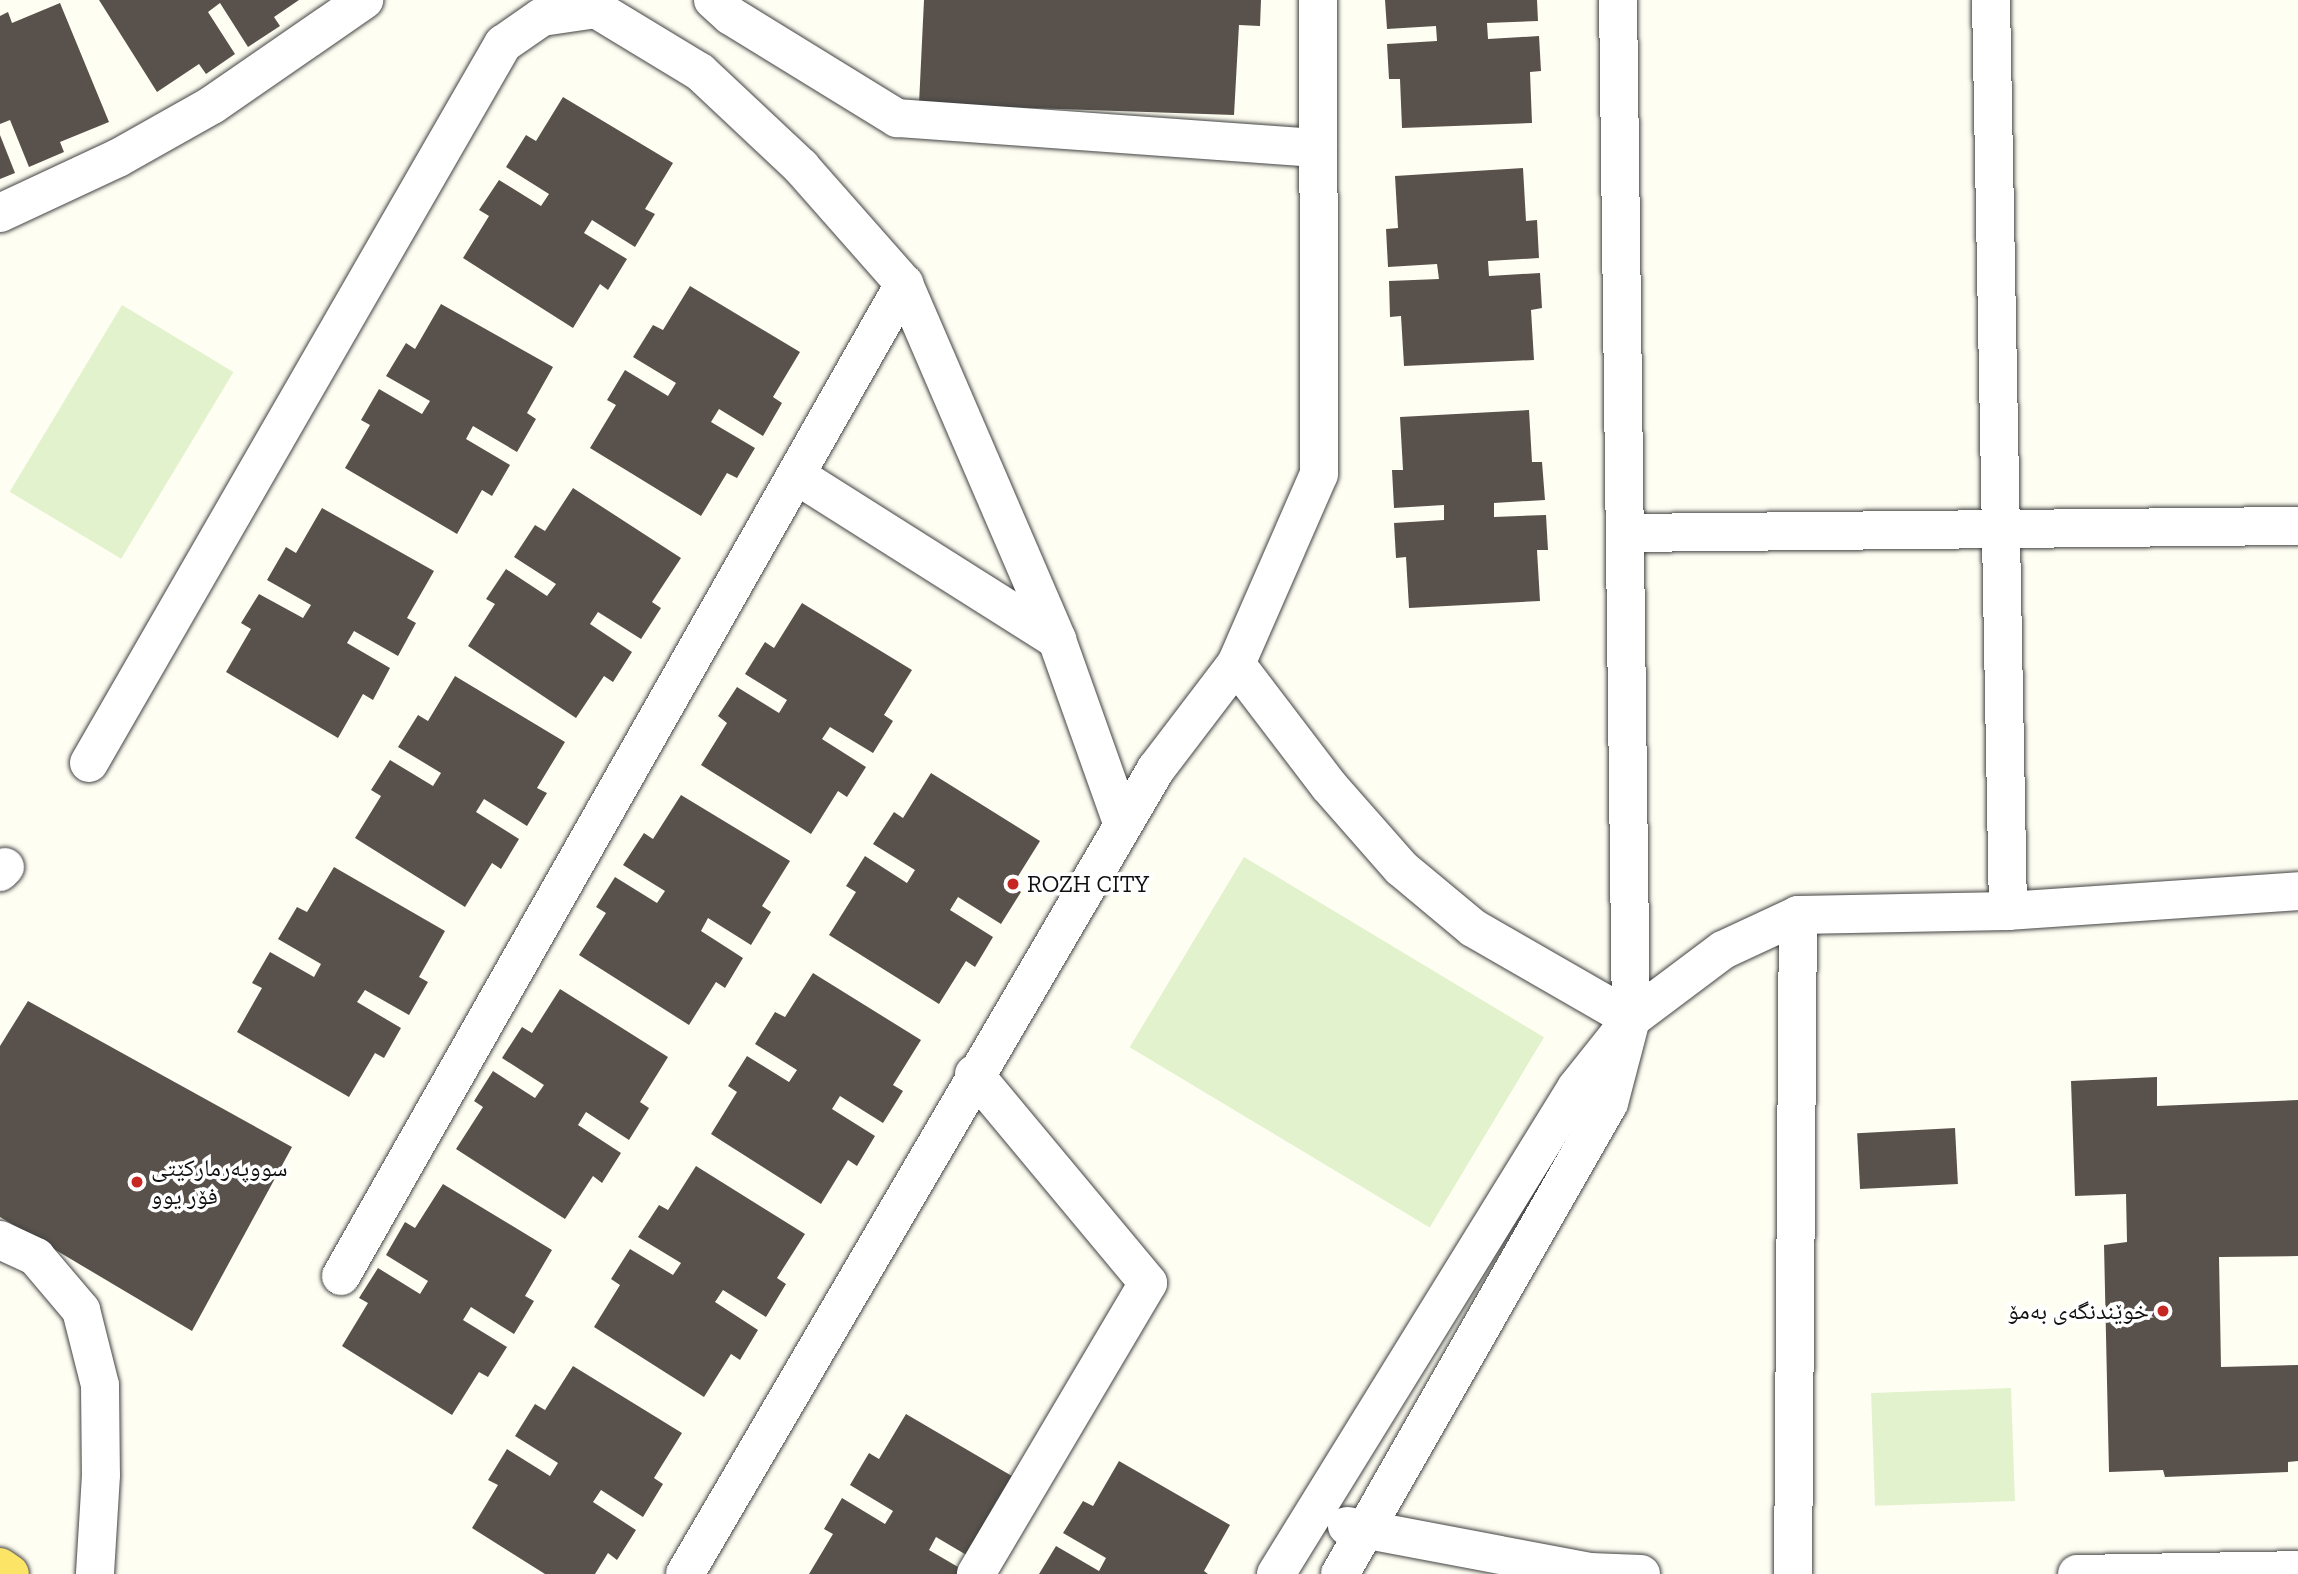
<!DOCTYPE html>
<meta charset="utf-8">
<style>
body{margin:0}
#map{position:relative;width:2298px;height:1574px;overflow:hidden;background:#fffef3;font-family:"Zilla Slab","Noto Naskh Arabic",serif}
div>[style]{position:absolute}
.pitch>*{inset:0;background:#e2f2cd;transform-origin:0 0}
.building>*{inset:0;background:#59524c;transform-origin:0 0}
.roads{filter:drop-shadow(0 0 2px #434343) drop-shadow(0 0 2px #434343)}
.minor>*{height:38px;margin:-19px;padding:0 19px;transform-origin:19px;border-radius:19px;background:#fff}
.major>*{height:38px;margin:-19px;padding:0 19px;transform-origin:19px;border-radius:19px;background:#fce466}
.dots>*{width:19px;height:19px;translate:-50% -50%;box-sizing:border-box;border:4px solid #fff;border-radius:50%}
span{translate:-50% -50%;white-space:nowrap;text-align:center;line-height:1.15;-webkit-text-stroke:7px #fff;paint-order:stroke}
.poi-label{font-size:24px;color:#101010}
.left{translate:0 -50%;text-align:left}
.right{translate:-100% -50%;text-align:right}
</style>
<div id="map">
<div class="pitch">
<div style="left:122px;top:305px;width:130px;height:218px;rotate:31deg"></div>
<div style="left:1244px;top:857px;width:350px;height:222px;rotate:31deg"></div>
<div style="left:2011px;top:1388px;width:113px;height:140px;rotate:88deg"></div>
</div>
<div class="building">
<div style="clip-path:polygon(99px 0,299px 0,274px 17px,280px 26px,248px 47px,220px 3px,208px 12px,235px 54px,206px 74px,199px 64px,157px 92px)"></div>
<div style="clip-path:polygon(924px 0,1261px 0,1260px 26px,1239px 25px,1234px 115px,919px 104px)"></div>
<div style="clip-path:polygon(1385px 0,1537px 0,1538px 21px,1487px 23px,1488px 39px,1539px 36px,1541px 71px,1530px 72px,1532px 123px,1402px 128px,1400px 79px,1389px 79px,1387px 44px,1437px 41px,1436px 26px,1387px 29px)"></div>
<div style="clip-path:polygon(60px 3px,109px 122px,60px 142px,64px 152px,29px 167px,10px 120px,0 124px,0 16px,8px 12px,12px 23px)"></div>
<div style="clip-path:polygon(563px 97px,673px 163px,645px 209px,655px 214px,635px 247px,592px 220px,584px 233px,627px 259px,608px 290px,600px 284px,573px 328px,463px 258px,489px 216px,479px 210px,499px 180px,541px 206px,549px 194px,506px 167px,526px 135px,536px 141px)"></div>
<div style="clip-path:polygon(0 135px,15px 173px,0 179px)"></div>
<div style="clip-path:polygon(1523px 168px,1526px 221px,1537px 220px,1539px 258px,1488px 261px,1489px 276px,1540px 273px,1542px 308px,1531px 310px,1534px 360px,1404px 366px,1401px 316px,1390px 317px,1389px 281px,1439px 279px,1437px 264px,1388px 267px,1386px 229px,1398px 228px,1395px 176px)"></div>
<div style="clip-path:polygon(690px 286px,800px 352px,773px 397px,782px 403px,763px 436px,719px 409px,711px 422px,755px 448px,737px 478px,727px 473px,701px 516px,590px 448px,616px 405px,607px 400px,625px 370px,668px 396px,676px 383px,633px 357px,653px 325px,663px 330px)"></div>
<div style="clip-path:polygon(441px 304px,553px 367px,527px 413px,536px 419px,517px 452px,473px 426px,466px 439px,510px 465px,492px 496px,482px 490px,457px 534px,345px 468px,370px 425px,361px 420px,379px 389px,422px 414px,430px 401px,386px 376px,406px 343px,415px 349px)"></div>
<div style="clip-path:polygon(1529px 410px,1532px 462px,1542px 462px,1545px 500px,1494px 503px,1494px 517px,1546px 515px,1548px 550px,1537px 550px,1540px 601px,1409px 608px,1406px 557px,1396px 558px,1394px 523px,1444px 520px,1444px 505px,1394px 508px,1392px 470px,1403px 470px,1400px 417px)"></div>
<div style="clip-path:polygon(573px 488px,681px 558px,652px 602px,661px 608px,641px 639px,598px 612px,590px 624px,632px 652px,613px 682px,604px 676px,576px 718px,468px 646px,495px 604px,486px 599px,506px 569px,547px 596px,556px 584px,514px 557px,535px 525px,545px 531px)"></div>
<div style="clip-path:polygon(322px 508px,434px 571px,407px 618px,416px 623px,398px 656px,354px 631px,347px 643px,390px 668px,373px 700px,363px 694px,338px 738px,226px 672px,251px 629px,241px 623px,259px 594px,303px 618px,311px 605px,267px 580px,286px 547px,296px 553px)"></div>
<div style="clip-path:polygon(802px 603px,912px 670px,884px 715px,893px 721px,873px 753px,830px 727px,822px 739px,866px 767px,847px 797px,838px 791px,811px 834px,701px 765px,727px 723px,718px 716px,737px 687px,779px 713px,787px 700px,745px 674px,765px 642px,774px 648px)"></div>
<div style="clip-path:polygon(455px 676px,565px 742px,537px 788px,547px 793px,527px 826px,484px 799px,476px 812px,519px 839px,501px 869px,492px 863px,465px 907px,355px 838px,381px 796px,371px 790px,390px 760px,433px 786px,441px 773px,398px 747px,418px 715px,428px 721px)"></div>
<div style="clip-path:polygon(931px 773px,1040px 841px,1012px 886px,1021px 892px,1001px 924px,958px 897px,950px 910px,993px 937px,975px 967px,966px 961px,939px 1004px,829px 935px,856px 892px,846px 886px,865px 856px,907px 883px,915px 870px,873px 844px,894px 812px,903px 818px)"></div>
<div style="clip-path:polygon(681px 795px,790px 861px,762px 906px,771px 912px,751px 945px,708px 918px,701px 931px,743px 958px,725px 988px,716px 982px,689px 1025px,579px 955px,606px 913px,596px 907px,615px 877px,657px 903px,665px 891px,623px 865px,644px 833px,653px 839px)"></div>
<div style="clip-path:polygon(334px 867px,445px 931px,419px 977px,428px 982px,409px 1015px,365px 990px,357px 1002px,401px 1028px,384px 1058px,375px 1053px,349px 1097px,237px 1032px,262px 988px,252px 983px,270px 952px,314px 977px,321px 964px,278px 939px,297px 907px,307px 912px)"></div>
<div style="clip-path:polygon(813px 973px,921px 1040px,893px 1085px,903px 1091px,883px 1123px,840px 1096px,832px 1109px,875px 1136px,857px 1166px,848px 1160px,821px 1204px,711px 1134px,737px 1092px,728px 1086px,747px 1056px,789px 1082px,797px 1070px,755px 1044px,775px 1012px,785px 1017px)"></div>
<div style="clip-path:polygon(560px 989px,668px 1057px,640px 1102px,649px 1108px,629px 1140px,586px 1112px,578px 1125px,621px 1153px,602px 1183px,593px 1176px,565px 1219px,456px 1149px,483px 1107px,474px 1101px,493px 1071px,535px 1098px,544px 1085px,502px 1058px,522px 1027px,532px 1033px)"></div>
<div style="clip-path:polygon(28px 1001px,292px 1147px,192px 1331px,0 1217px,0 1046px)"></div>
<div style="clip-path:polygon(2157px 1077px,2157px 1106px,2298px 1100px,2298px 1256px,2219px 1257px,2221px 1367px,2298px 1365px,2298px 1461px,2288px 1462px,2288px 1472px,2165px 1477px,2163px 1470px,2109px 1472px,2104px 1245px,2127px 1242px,2126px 1194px,2075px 1196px,2071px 1081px)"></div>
<div style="left:1955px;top:1128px;width:56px;height:98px;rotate:87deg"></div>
<div style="clip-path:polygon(696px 1166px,805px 1234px,777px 1278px,786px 1284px,766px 1317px,723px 1290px,715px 1302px,758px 1330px,740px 1360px,731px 1354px,704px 1397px,594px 1327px,620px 1285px,611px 1279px,630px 1249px,673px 1275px,681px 1263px,638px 1237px,659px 1205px,668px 1210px)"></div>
<div style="clip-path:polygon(443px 1184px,552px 1250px,525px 1296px,534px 1301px,514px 1334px,471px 1307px,463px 1320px,507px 1347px,488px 1377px,479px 1372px,452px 1415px,342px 1346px,368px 1303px,359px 1298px,378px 1268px,420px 1294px,428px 1281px,386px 1255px,405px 1222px,415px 1228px)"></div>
<div style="clip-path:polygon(573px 1366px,682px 1433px,654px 1478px,663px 1484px,643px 1517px,601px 1490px,593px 1502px,636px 1530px,617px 1560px,608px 1553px,595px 1574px,545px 1574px,472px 1528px,498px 1485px,488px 1480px,507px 1449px,550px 1476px,558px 1463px,515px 1436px,535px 1404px,545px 1410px)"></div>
<div style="clip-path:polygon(906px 1414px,1017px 1479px,980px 1563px,936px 1537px,929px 1550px,970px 1574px,809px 1574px,833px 1534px,824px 1529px,842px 1498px,885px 1524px,893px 1511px,850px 1485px,869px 1453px,879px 1459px)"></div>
<div style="clip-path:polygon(1119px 1461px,1230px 1525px,1204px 1571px,1208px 1574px,1039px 1574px,1056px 1546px,1099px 1571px,1106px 1558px,1063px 1533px,1083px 1501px,1093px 1506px)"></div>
</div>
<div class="roads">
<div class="minor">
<div style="left:713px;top:0;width:24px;rotate:42deg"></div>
<div style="left:731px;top:16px;width:195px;rotate:31.6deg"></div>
<div style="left:897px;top:118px;width:422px;rotate:4.1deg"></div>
<div style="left:1991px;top:0;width:911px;rotate:88.93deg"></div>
<div style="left:0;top:213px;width:130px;rotate:-25deg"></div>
<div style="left:118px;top:158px;width:108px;rotate:-29.4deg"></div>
<div style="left:212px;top:105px;width:185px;rotate:-34.6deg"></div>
<div style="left:796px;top:475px;width:309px;rotate:32.3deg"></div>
<div style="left:1625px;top:533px;width:673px;rotate:-0.6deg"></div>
<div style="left:1236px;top:664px;width:153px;rotate:52.7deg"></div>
<div style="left:1329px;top:786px;width:109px;rotate:48.7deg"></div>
<div style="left:1401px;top:868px;width:94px;rotate:39.8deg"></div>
<div style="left:1473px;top:928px;width:182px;rotate:29.9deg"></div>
<div style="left:89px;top:763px;width:830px;rotate:-60.07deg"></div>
<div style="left:503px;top:44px;width:47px;rotate:-34.7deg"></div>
<div style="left:542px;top:17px;width:55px;rotate:-8.4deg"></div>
<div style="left:596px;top:9px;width:122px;rotate:31.2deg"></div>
<div style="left:700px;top:72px;width:139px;rotate:43.2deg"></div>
<div style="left:801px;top:167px;width:156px;rotate:48.6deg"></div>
<div style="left:904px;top:284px;width:387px;rotate:66.7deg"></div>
<div style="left:1057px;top:640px;width:196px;rotate:70.4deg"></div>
<div style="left:0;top:872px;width:7px;rotate:-45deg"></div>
<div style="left:974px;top:1074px;width:272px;rotate:50.2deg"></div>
<div style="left:1148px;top:1283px;width:338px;rotate:120.6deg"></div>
<div style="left:0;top:1240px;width:40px;rotate:25deg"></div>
<div style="left:36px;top:1257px;width:70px;rotate:49.7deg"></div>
<div style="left:81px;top:1310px;width:77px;rotate:75.8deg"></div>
<div style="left:100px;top:1385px;width:90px;rotate:89.4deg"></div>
<div style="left:101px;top:1475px;width:99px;rotate:93.5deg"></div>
<div style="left:341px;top:1276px;width:1141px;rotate:-60.42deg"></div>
<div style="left:1347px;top:1526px;width:247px;rotate:10.7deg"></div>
<div style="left:1590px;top:1572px;width:51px;rotate:2.2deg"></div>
<div style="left:685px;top:1574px;width:933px;rotate:-59.67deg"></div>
<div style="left:1156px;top:769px;width:132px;rotate:-52.7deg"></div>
<div style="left:1236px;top:664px;width:207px;rotate:-66.4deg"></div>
<div style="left:1319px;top:474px;width:474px;rotate:-90.1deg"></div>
<div style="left:1276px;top:1574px;width:571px;rotate:-58.31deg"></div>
<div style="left:1576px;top:1088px;width:88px;rotate:-51.4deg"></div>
<div style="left:1631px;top:1019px;width:115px;rotate:-36.9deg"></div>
<div style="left:1723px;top:950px;width:83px;rotate:-25deg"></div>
<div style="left:1798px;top:915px;width:210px;rotate:-1.1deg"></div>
<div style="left:2008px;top:911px;width:291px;rotate:-3.9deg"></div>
<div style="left:1340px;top:1574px;width:542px;rotate:-60.27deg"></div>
<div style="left:1609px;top:1103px;width:87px;rotate:-75.3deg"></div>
<div style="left:1631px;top:1019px;width:1019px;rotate:-90.73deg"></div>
<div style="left:1793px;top:1574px;width:659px;rotate:-89.57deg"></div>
<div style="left:2077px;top:1574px;width:221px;rotate:-1deg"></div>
</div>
<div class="major">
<div style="left:0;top:1567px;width:12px;rotate:35deg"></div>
</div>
</div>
<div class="dots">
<div style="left:1013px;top:884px;background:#c62722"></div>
<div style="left:137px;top:1182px;background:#c62722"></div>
<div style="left:2163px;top:1311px;background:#c62722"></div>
</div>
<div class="poi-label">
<span class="left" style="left:1027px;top:884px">ROZH CITY</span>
<span class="left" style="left:151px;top:1182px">سووپەرمارکێتی<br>فۆر یوو</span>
<span class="right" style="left:2149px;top:1311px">خوێندنگەی بەمۆ</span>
</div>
</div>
